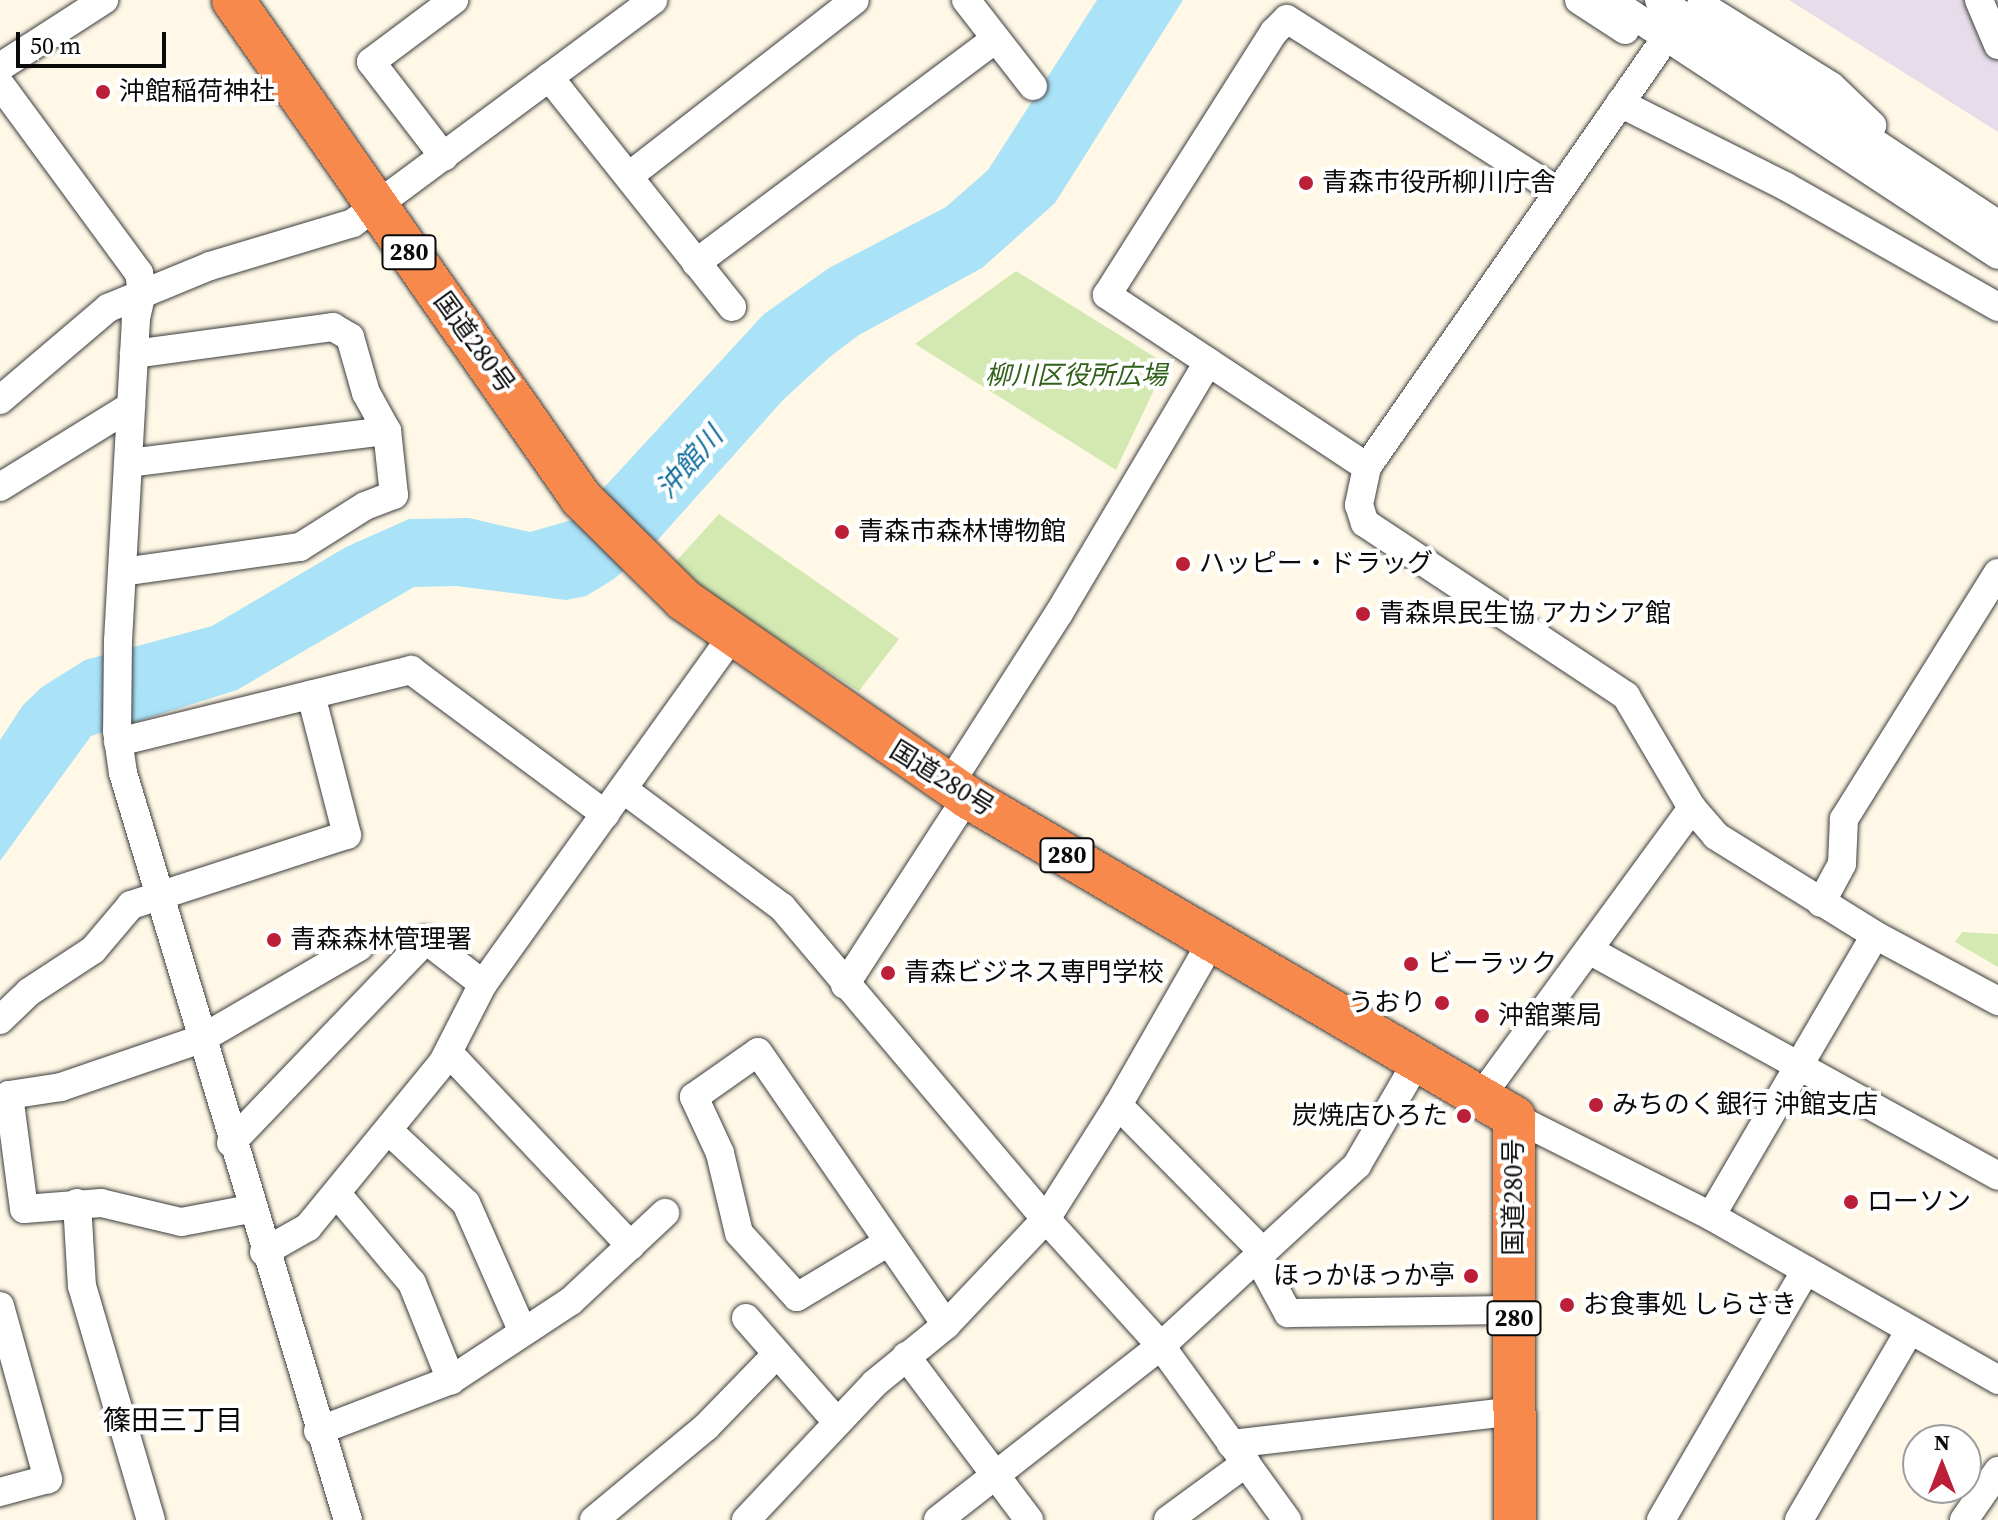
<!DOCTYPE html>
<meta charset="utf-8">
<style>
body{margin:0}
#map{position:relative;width:1998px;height:1520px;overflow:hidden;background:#fff8e6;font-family:"Source Serif 4","Noto Sans JP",serif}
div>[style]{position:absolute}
.industrial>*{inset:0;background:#e7ddea}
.green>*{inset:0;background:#d3e9b1}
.water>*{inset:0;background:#aae2f7}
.roads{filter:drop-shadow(0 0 2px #3d3d3d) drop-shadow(0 0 2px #3d3d3d)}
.minor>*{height:28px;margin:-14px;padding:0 14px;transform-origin:14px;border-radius:14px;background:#fff}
.highway>*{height:42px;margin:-21px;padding:0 21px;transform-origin:21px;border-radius:21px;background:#f8894c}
.dots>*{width:22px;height:22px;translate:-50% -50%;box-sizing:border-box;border:4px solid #fff;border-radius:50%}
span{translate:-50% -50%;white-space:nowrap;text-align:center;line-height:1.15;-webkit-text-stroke:8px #fff;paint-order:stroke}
.shield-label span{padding:2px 6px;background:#fff;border:2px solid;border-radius:6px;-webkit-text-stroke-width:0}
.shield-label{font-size:24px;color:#0a0a0a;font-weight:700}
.poi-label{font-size:26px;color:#0a0a0a}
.left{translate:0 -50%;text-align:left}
.right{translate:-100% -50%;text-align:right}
.street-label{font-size:26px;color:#0a0a0a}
.park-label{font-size:26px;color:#30611a;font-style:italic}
.water-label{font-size:28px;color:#126e9c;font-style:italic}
.neighbourhood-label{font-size:28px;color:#0a0a0a}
.north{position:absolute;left:1902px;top:1424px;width:80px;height:80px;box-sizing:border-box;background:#fff;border:2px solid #9d9d9d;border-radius:50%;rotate:0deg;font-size:22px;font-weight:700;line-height:32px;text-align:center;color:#0a0a0a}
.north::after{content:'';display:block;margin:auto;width:28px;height:36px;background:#bb2038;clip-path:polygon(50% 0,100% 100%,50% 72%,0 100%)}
.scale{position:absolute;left:16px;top:32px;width:150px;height:36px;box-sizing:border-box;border:4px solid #0a0a0a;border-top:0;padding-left:10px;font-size:24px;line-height:28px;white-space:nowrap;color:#0a0a0a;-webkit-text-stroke:6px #fff;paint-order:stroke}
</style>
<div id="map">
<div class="industrial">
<div style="clip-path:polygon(1789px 0,1998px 0,1998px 132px)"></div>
</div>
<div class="green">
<div style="clip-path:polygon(1016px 271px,1163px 362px,1162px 373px,1116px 470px,915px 344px)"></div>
<div style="clip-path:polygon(719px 514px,899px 639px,859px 691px,669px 569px)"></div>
<div style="clip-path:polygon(1962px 932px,1998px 934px,1998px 967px,1955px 942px)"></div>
</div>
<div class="water">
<div style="clip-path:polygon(1097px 0,1183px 0,1055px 203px,982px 268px,859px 335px,831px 356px,784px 399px,655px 543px,614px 579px,586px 596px,566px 600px,456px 586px,414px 587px,237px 690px,91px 736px,0 861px,0 740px,23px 705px,42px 687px,85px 660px,212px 626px,346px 547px,409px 519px,469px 518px,530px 532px,575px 519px,764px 314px,829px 268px,946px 207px,988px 170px)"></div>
</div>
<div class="roads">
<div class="minor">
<div style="left:966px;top:0;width:109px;rotate:52.1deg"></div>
<div style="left:1579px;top:0;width:55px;rotate:33.1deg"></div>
<div style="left:1610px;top:0;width:464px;rotate:33.3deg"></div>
<div style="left:1659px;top:0;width:406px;rotate:33.5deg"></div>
<div style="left:1979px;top:0;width:49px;rotate:67.1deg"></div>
<div style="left:1701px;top:5px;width:153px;rotate:31.9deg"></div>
<div style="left:1831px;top:86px;width:57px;rotate:43.6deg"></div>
<div style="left:1656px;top:52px;width:506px;rotate:124.85deg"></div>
<div style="left:1367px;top:467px;width:39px;rotate:102deg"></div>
<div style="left:1359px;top:505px;width:19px;rotate:72deg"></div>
<div style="left:1365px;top:523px;width:313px;rotate:33.5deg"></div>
<div style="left:1626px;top:696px;width:130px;rotate:59.5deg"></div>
<div style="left:1692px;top:808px;width:37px;rotate:49deg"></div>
<div style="left:1716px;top:836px;width:187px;rotate:31.9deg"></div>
<div style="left:1875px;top:935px;width:140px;rotate:28.2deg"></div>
<div style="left:0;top:67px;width:124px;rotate:-32.8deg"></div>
<div style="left:549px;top:77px;width:294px;rotate:51.5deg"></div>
<div style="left:0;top:84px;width:235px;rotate:53.7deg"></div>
<div style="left:139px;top:273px;width:19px;rotate:81deg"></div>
<div style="left:142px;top:292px;width:28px;rotate:103deg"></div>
<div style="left:136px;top:319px;width:322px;rotate:93.2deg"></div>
<div style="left:118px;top:640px;width:91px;rotate:90.6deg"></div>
<div style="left:117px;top:731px;width:42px;rotate:81.9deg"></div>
<div style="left:123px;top:773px;width:780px;rotate:73.24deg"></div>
<div style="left:1620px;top:103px;width:185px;rotate:26.7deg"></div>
<div style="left:1785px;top:186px;width:245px;rotate:29.6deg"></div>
<div style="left:444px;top:157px;width:120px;rotate:-127.5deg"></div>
<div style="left:371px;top:62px;width:104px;rotate:-36.8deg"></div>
<div style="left:629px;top:176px;width:286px;rotate:-37.9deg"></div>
<div style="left:696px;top:263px;width:374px;rotate:-36.8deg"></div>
<div style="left:0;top:400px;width:142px;rotate:-40.4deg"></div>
<div style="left:108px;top:308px;width:110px;rotate:-22.4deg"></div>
<div style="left:210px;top:266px;width:149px;rotate:-16.7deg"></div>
<div style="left:353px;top:223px;width:374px;rotate:-36.6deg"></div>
<div style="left:129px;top:463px;width:260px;rotate:-7.1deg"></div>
<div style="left:1367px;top:467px;width:312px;rotate:-146.5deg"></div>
<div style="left:1107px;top:295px;width:312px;rotate:-57.6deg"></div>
<div style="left:1274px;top:32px;width:18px;rotate:-45deg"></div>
<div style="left:1287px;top:19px;width:320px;rotate:32.5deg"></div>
<div style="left:0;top:487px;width:154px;rotate:-31.7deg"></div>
<div style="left:122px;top:572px;width:180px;rotate:-8deg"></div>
<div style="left:300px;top:547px;width:77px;rotate:-32.2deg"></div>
<div style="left:365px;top:506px;width:31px;rotate:-21deg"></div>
<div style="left:394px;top:495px;width:64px;rotate:-96.2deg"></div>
<div style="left:387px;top:431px;width:43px;rotate:-118.9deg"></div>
<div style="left:366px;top:393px;width:58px;rotate:-105.9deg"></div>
<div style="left:350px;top:337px;width:20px;rotate:-150deg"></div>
<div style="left:333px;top:327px;width:201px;rotate:172.3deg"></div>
<div style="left:118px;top:742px;width:302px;rotate:-13.8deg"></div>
<div style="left:411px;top:670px;width:242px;rotate:36.6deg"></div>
<div style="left:949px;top:785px;width:204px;rotate:-57.4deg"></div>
<div style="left:1059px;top:613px;width:292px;rotate:-59.3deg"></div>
<div style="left:623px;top:789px;width:198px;rotate:36.6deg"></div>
<div style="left:782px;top:907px;width:409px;rotate:49.8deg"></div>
<div style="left:1046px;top:1219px;width:171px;rotate:47.8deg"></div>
<div style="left:1161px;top:1346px;width:215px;rotate:54.1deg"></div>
<div style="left:1821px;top:903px;width:44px;rotate:-61.7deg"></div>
<div style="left:1842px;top:864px;width:45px;rotate:-87.5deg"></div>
<div style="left:1844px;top:819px;width:290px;rotate:-58deg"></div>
<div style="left:1589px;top:950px;width:467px;rotate:28.9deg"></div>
<div style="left:845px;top:985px;width:224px;rotate:-57deg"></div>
<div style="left:0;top:1020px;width:40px;rotate:-44deg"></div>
<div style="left:29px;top:992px;width:77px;rotate:-33.3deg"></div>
<div style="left:93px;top:950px;width:59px;rotate:-49.8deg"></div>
<div style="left:131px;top:905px;width:227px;rotate:-18deg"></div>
<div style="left:347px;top:835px;width:145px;rotate:-104.4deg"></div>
<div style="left:449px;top:1053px;width:265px;rotate:46.7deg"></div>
<div style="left:1482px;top:1095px;width:356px;rotate:-53.8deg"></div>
<div style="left:1118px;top:1105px;width:205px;rotate:45.4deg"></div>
<div style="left:1514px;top:1117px;width:220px;rotate:26.7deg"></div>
<div style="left:1711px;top:1216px;width:331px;rotate:29.7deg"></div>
<div style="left:389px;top:1131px;width:105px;rotate:43.1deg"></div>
<div style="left:466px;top:1203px;width:141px;rotate:66.2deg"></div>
<div style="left:231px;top:1143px;width:281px;rotate:-46.2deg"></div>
<div style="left:426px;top:940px;width:72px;rotate:37.7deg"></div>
<div style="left:337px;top:1194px;width:116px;rotate:49.9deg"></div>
<div style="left:412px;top:1283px;width:105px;rotate:68.1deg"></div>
<div style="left:77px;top:1203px;width:83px;rotate:86.6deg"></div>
<div style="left:82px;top:1286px;width:244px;rotate:73.6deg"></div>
<div style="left:250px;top:1209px;width:70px;rotate:169.3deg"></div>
<div style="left:181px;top:1222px;width:82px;rotate:-166.6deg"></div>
<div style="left:101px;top:1203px;width:77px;rotate:175.5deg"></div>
<div style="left:24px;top:1209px;width:115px;rotate:-97.5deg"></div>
<div style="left:9px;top:1095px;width:53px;rotate:-8.7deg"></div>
<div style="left:61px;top:1087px;width:148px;rotate:-18.9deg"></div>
<div style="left:201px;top:1039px;width:183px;rotate:-30.2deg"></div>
<div style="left:1711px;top:1216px;width:325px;rotate:-59.7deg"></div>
<div style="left:887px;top:1243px;width:105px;rotate:149deg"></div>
<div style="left:797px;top:1297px;width:86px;rotate:-132.2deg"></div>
<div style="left:739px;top:1233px;width:82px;rotate:-103.4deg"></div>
<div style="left:720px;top:1153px;width:62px;rotate:-114.9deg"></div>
<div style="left:694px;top:1097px;width:78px;rotate:-35.1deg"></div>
<div style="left:758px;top:1052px;width:331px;rotate:55.4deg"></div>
<div style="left:264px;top:1252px;width:51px;rotate:-29.6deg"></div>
<div style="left:308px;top:1227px;width:213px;rotate:-50.7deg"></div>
<div style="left:443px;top:1062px;width:88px;rotate:-62.9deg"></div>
<div style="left:483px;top:984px;width:427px;rotate:-54.4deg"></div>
<div style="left:1257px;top:1256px;width:65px;rotate:61.5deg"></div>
<div style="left:1288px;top:1313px;width:226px;rotate:-0.8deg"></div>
<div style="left:0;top:1306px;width:180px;rotate:74.5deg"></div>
<div style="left:48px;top:1479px;width:50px;rotate:164.8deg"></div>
<div style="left:746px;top:1318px;width:138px;rotate:48.8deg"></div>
<div style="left:906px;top:1356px;width:205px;rotate:53.1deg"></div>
<div style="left:318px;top:1431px;width:142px;rotate:-21deg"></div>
<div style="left:451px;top:1380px;width:144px;rotate:-33.4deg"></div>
<div style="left:571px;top:1301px;width:129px;rotate:-43.1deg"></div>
<div style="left:1231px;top:1444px;width:286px;rotate:-6.6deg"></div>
<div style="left:594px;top:1520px;width:146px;rotate:-39.7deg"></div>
<div style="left:706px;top:1427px;width:99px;rotate:-45.8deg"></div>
<div style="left:746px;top:1520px;width:188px;rotate:-46.7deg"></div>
<div style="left:875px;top:1383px;width:92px;rotate:-39.2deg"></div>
<div style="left:946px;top:1325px;width:146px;rotate:-46.7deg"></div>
<div style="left:1046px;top:1219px;width:135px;rotate:-57.7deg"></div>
<div style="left:1118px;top:1105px;width:191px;rotate:-60.2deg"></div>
<div style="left:938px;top:1520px;width:283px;rotate:-38deg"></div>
<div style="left:1161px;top:1346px;width:267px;rotate:-42.7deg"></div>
<div style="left:1357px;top:1165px;width:124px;rotate:-59.9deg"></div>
<div style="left:1168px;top:1520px;width:97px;rotate:-36.2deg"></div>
<div style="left:1661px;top:1520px;width:289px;rotate:-59.9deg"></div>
<div style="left:1799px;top:1520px;width:220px;rotate:-59.7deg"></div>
<div style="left:1964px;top:1520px;width:60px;rotate:-55.2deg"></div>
</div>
<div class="highway">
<div style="left:233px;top:0;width:608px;rotate:55.05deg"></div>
<div style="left:581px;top:498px;width:145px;rotate:44.7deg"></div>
<div style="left:684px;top:600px;width:345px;rotate:34.8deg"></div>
<div style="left:967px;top:797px;width:634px;rotate:30.33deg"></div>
<div style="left:1514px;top:1117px;width:403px;rotate:89.9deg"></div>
</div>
</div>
<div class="dots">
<div style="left:103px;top:92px;background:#bb2038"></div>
<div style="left:1306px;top:183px;background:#bb2038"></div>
<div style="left:842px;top:532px;background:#bb2038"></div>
<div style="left:1183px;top:564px;background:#bb2038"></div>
<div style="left:1363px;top:614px;background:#bb2038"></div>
<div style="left:274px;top:940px;background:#bb2038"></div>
<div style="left:1411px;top:964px;background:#bb2038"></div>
<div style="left:888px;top:973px;background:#bb2038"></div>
<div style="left:1442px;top:1003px;background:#bb2038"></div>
<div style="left:1482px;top:1016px;background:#bb2038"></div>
<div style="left:1596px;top:1105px;background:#bb2038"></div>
<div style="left:1464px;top:1116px;background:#bb2038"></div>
<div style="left:1851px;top:1202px;background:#bb2038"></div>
<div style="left:1471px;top:1276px;background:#bb2038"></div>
<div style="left:1567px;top:1305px;background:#bb2038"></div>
</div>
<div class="shield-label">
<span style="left:409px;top:252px">280</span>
<span style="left:1067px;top:855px">280</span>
<span style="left:1514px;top:1318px">280</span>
</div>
<div class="poi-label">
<span class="left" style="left:119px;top:92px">沖館稲荷神社</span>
<span class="left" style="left:1322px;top:183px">青森市役所柳川庁舎</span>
<span class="left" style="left:858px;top:532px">青森市森林博物館</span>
<span class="left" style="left:1199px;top:564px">ハッピー・ドラッグ</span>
<span class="left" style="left:1379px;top:614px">青森県民生協 アカシア館</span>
<span class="left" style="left:290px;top:940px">青森森林管理署</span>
<span class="left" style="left:1427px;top:964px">ビーラック</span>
<span class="left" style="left:904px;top:973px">青森ビジネス専門学校</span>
<span class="right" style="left:1426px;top:1003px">うおり</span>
<span class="left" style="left:1498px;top:1016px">沖舘薬局</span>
<span class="left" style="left:1612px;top:1105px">みちのく銀行 沖館支店</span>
<span class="right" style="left:1448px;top:1116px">炭焼店ひろた</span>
<span class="left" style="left:1867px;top:1202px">ローソン</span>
<span class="right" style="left:1455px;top:1276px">ほっかほっか亭</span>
<span class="left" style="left:1583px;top:1305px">お食事処 しらさき</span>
</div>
<div class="street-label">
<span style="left:474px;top:343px;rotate:54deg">国道280号</span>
<span style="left:942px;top:779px;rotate:32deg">国道280号</span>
<span style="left:1514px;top:1197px;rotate:-90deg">国道280号</span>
</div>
<div class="park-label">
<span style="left:1076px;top:376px">柳川区役所広場</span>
</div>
<div class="water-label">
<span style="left:689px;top:462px;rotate:-49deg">沖館川</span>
</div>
<div class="neighbourhood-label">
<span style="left:173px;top:1420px">篠田三丁目</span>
</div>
<div class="north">N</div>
<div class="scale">50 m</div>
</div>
